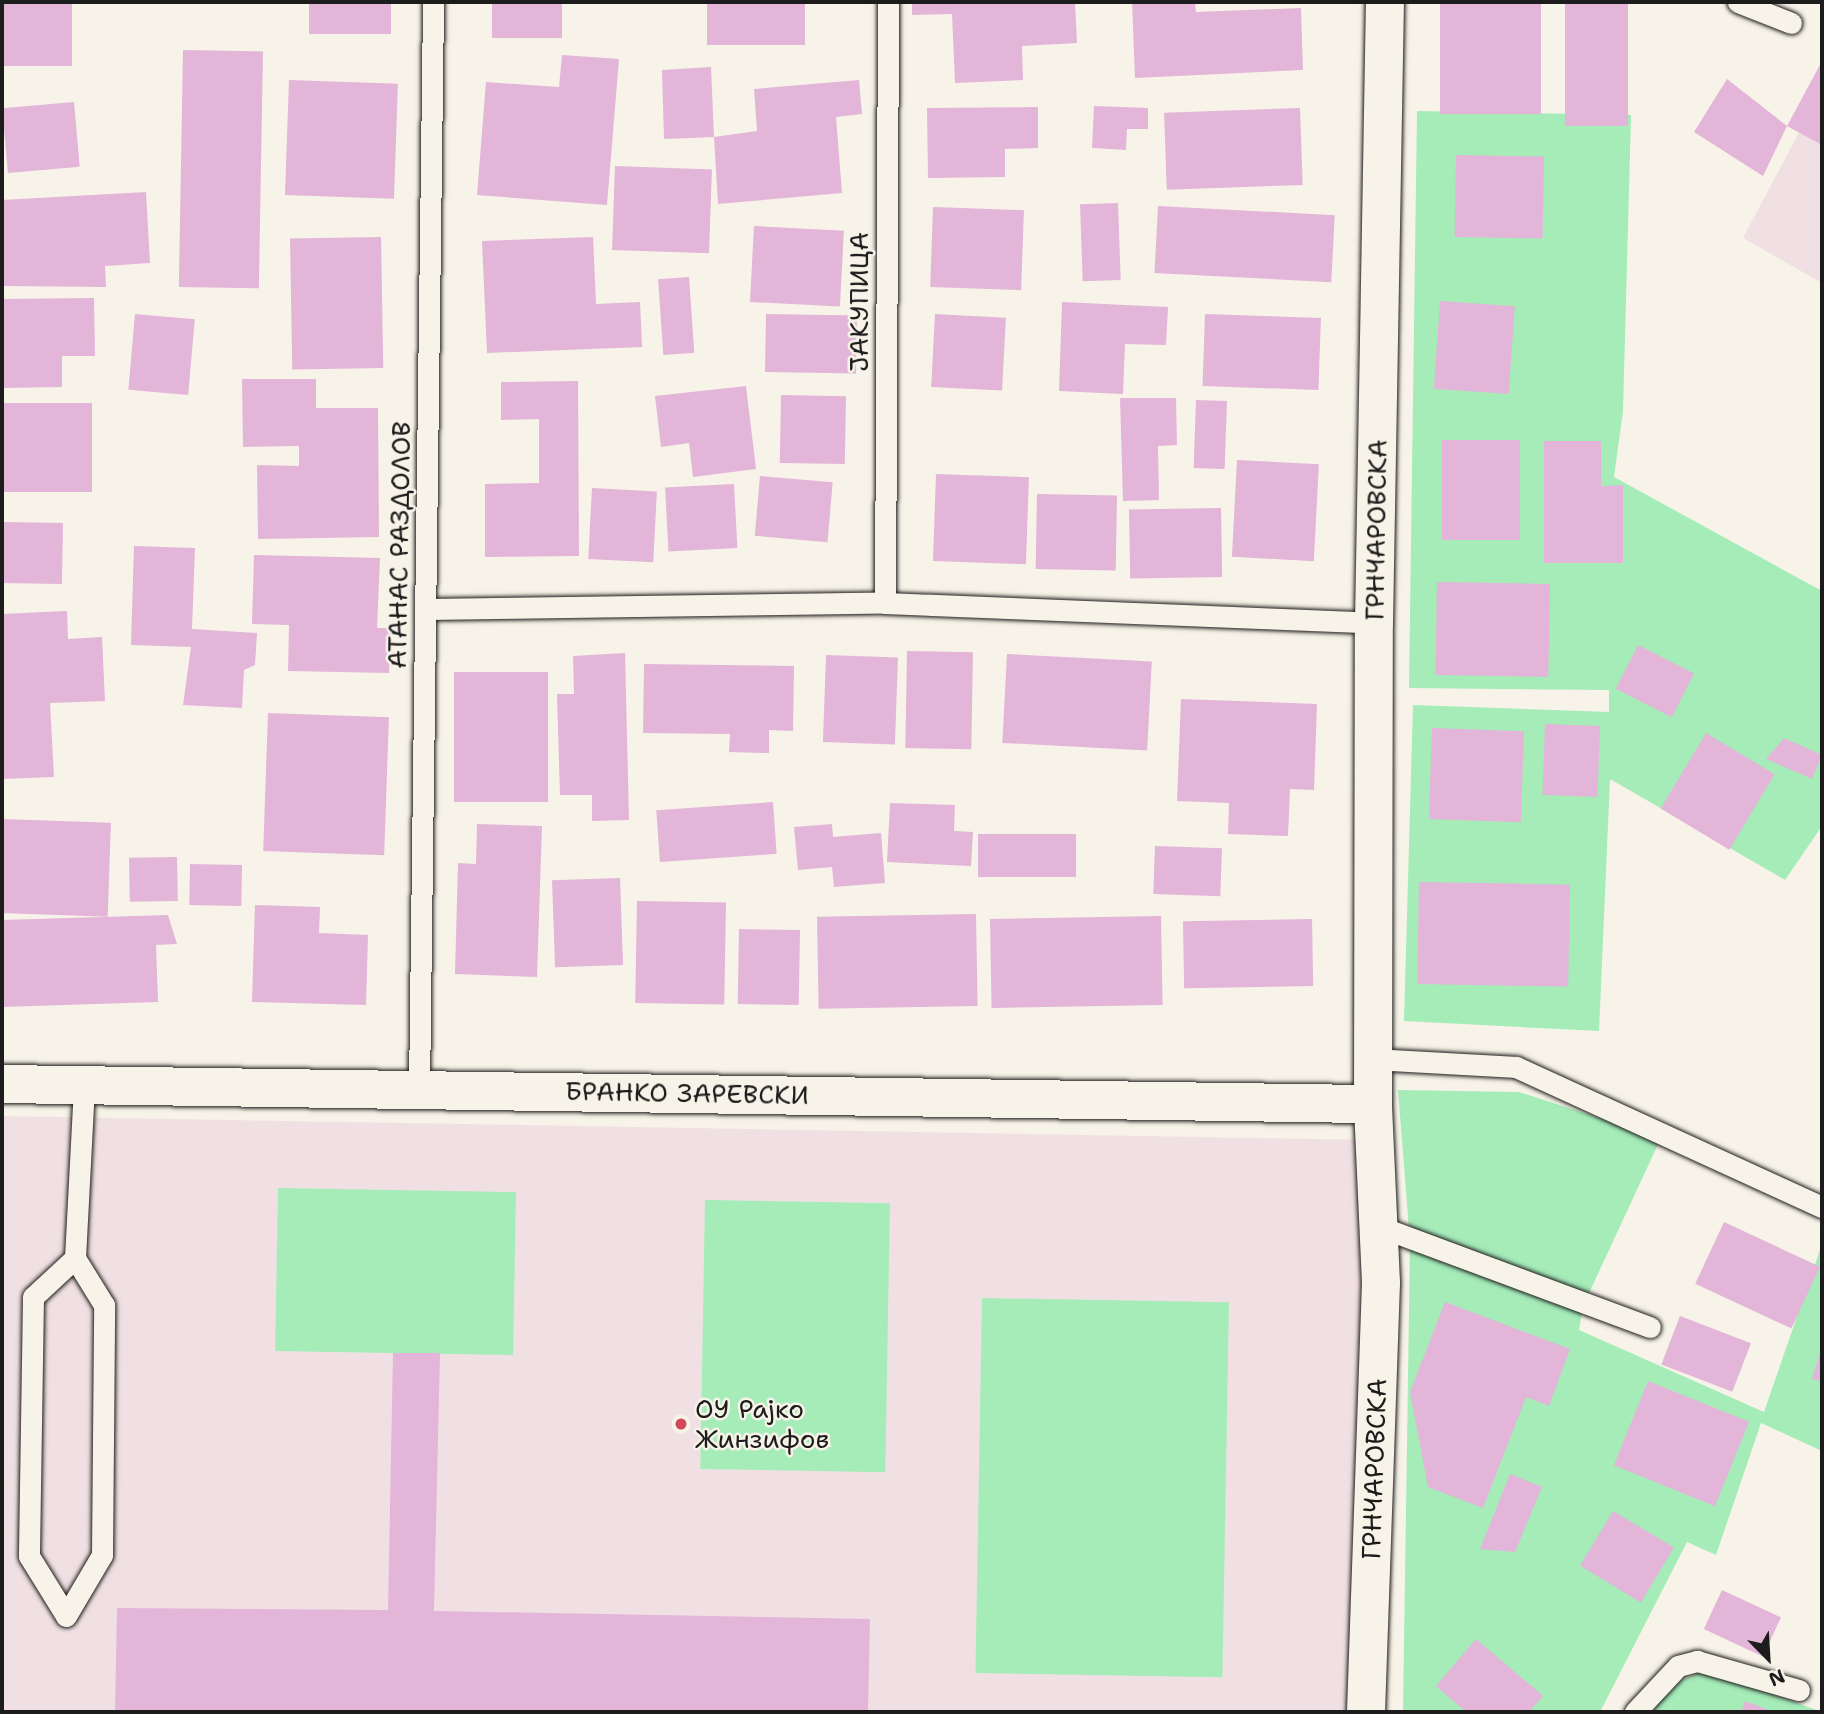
<!DOCTYPE html>
<meta charset="utf-8">
<style>
body{margin:0}
#map{position:relative;width:1824px;height:1714px;overflow:hidden;background:#f7f3e8;font-family:"Shantell Sans",sans-serif}
div>[style]{position:absolute}
.built>*{inset:0;background:#f1e0e3;transform-origin:0 0}
.green>*{inset:0;background:#a5ecb9;transform-origin:0 0}
.building>*{inset:0;background:#e3b5d8;transform-origin:0 0}
.roads{filter:drop-shadow(0 0 2px #1c1c1c) drop-shadow(0 0 2px #1c1c1c)}
.lane>*{height:21px;margin:-10.5px;padding:0 10.5px;transform-origin:10.5px;border-radius:10.5px;background:#f7f3e8}
.street>*{height:38px;margin:-19px;padding:0 19px;transform-origin:19px;border-radius:19px;background:#f7f3e8}
.dots>*{width:19px;height:19px;translate:-50% -50%;box-sizing:border-box;border:4px solid #f7f3e8;border-radius:50%}
span{translate:-50% -50%;white-space:nowrap;text-align:center;line-height:1.15;-webkit-text-stroke:5px #f7f3e8;paint-order:stroke}
.street-label{font-size:26px;color:#1c1c1c}
.poi-label{font-size:26px;color:#1c1c1c}
.left{translate:0 -50%;text-align:left}
.frame{position:absolute;inset:0;border:4px solid #1c1c1c;pointer-events:none}
.north{position:absolute;left:1733px;top:1623px;width:70px;height:70px;-webkit-text-stroke:5px #f7f3e8;paint-order:stroke;rotate:156deg;font-size:19px;font-weight:700;line-height:28px;text-align:center;color:#1c1c1c}
.north::after{content:'';display:block;margin:auto;width:24px;height:32px;background:#1c1c1c;clip-path:polygon(50% 0,100% 100%,50% 72%,0 100%)}
</style>
<div id="map">
<div class="built">
<div style="clip-path:polygon(1804px 123px,1822px 135px,1822px 283px,1743px 238px)"></div>
<div style="left:2px;top:1116px;width:1363px;height:596px;rotate:1deg"></div>
</div>
<div class="green">
<div style="clip-path:polygon(1417px 111px,1631px 115px,1623px 411px,1614px 477px,1822px 591px,1822px 826px,1785px 880px,1610px 779px,1599px 1031px,1404px 1021px,1413px 705px,1609px 712px,1609px 690px,1409px 688px)"></div>
<div style="clip-path:polygon(1398px 1090px,1519px 1092px,1661px 1138px,1583px 1306px,1579px 1330px,1764px 1412px,1822px 1244px,1822px 1451px,1761px 1423px,1716px 1555px,1687px 1542px,1600px 1712px,1403px 1712px,1410px 1242px)"></div>
<div style="left:278px;top:1188px;width:238px;height:163px;rotate:1deg"></div>
<div style="left:705px;top:1200px;width:185px;height:269px;rotate:1deg"></div>
<div style="left:982px;top:1298px;width:247px;height:375px;rotate:1deg"></div>
<div style="clip-path:polygon(1707px 1670px,1822px 1712px,1651px 1712px,1672px 1684px)"></div>
</div>
<div class="building">
<div style="left:2px;top:2px;width:70px;height:64px"></div>
<div style="left:309px;top:2px;width:82px;height:32px"></div>
<div style="left:492px;top:2px;width:70px;height:36px"></div>
<div style="left:707px;top:2px;width:98px;height:43px"></div>
<div style="clip-path:polygon(912px 2px,1075px 2px,1077px 43px,1022px 46px,1023px 80px,955px 83px,952px 14px,912px 15px)"></div>
<div style="clip-path:polygon(1132px 2px,1195px 2px,1196px 12px,1301px 8px,1303px 70px,1135px 78px)"></div>
<div style="left:1440px;top:2px;width:101px;height:112px"></div>
<div style="left:1565px;top:2px;width:63px;height:124px"></div>
<div style="left:183px;top:50px;width:80px;height:237px;rotate:1deg"></div>
<div style="clip-path:polygon(562px 55px,619px 59px,607px 205px,477px 195px,486px 82px,559px 87px)"></div>
<div style="clip-path:polygon(1822px 61px,1822px 145px,1787px 126px,1763px 176px,1694px 132px,1727px 79px,1787px 126px)"></div>
<div style="clip-path:polygon(711px 67px,714px 137px,757px 131px,754px 89px,859px 80px,862px 114px,836px 117px,842px 193px,718px 204px,714px 137px,664px 139px,662px 70px)"></div>
<div style="left:289px;top:80px;width:109px;height:115px;rotate:2deg"></div>
<div style="left:74px;top:102px;width:65px;height:72px;rotate:85deg"></div>
<div style="clip-path:polygon(1094px 106px,1148px 108px,1148px 129px,1127px 129px,1126px 150px,1092px 148px)"></div>
<div style="clip-path:polygon(1038px 107px,1038px 148px,1005px 149px,1005px 177px,928px 178px,927px 108px)"></div>
<div style="left:1300px;top:108px;width:77px;height:136px;rotate:88deg"></div>
<div style="left:1456px;top:155px;width:88px;height:82px;rotate:1deg"></div>
<div style="left:615px;top:166px;width:97px;height:84px;rotate:2deg"></div>
<div style="clip-path:polygon(146px 192px,150px 263px,105px 266px,106px 287px,2px 286px,2px 200px)"></div>
<div style="left:1118px;top:203px;width:77px;height:38px;rotate:88deg"></div>
<div style="left:1158px;top:206px;width:177px;height:67px;rotate:3deg"></div>
<div style="left:933px;top:207px;width:91px;height:80px;rotate:2deg"></div>
<div style="left:754px;top:226px;width:90px;height:76px;rotate:3deg"></div>
<div style="left:381px;top:237px;width:131px;height:91px;rotate:89deg"></div>
<div style="clip-path:polygon(593px 237px,596px 304px,640px 302px,642px 347px,487px 353px,482px 241px)"></div>
<div style="left:689px;top:277px;width:76px;height:31px;rotate:86deg"></div>
<div style="clip-path:polygon(94px 298px,95px 356px,62px 356px,62px 387px,2px 388px,2px 299px)"></div>
<div style="left:1440px;top:301px;width:75px;height:88px;rotate:4deg"></div>
<div style="clip-path:polygon(1062px 302px,1168px 307px,1166px 345px,1125px 344px,1123px 394px,1059px 391px)"></div>
<div style="left:135px;top:314px;width:60px;height:76px;rotate:5deg"></div>
<div style="left:766px;top:314px;width:91px;height:58px;rotate:1deg"></div>
<div style="left:935px;top:314px;width:71px;height:73px;rotate:3deg"></div>
<div style="left:1205px;top:314px;width:116px;height:72px;rotate:2deg"></div>
<div style="clip-path:polygon(242px 379px,316px 379px,316px 408px,378px 408px,379px 537px,258px 539px,257px 465px,299px 466px,299px 446px,243px 447px)"></div>
<div style="clip-path:polygon(578px 381px,579px 556px,485px 557px,485px 484px,539px 483px,539px 419px,501px 420px,501px 382px)"></div>
<div style="clip-path:polygon(746px 386px,756px 469px,693px 477px,689px 443px,661px 447px,655px 396px)"></div>
<div style="left:781px;top:395px;width:65px;height:68px;rotate:1deg"></div>
<div style="clip-path:polygon(1120px 398px,1176px 398px,1177px 445px,1158px 446px,1159px 500px,1123px 501px)"></div>
<div style="left:1196px;top:400px;width:31px;height:68px;rotate:2deg"></div>
<div style="left:92px;top:403px;width:89px;height:90px;rotate:90deg"></div>
<div style="left:1442px;top:440px;width:78px;height:100px"></div>
<div style="clip-path:polygon(1544px 441px,1601px 441px,1601px 486px,1623px 485px,1623px 563px,1544px 563px)"></div>
<div style="left:1237px;top:460px;width:82px;height:97px;rotate:3deg"></div>
<div style="left:936px;top:474px;width:93px;height:87px;rotate:2deg"></div>
<div style="left:760px;top:476px;width:73px;height:60px;rotate:5deg"></div>
<div style="left:734px;top:484px;width:64px;height:69px;rotate:87deg"></div>
<div style="left:592px;top:488px;width:65px;height:71px;rotate:3deg"></div>
<div style="left:1037px;top:494px;width:80px;height:75px;rotate:1deg"></div>
<div style="left:1221px;top:508px;width:69px;height:92px;rotate:89deg"></div>
<div style="left:2px;top:522px;width:61px;height:61px;rotate:1deg"></div>
<div style="clip-path:polygon(134px 546px,195px 548px,192px 629px,257px 633px,255px 665px,244px 670px,242px 708px,183px 705px,191px 647px,131px 645px)"></div>
<div style="clip-path:polygon(254px 555px,380px 558px,377px 628px,391px 628px,389px 673px,288px 671px,289px 625px,252px 624px)"></div>
<div style="left:1437px;top:582px;width:113px;height:93px;rotate:1deg"></div>
<div style="clip-path:polygon(67px 611px,68px 639px,102px 637px,105px 701px,50px 703px,54px 777px,2px 779px,2px 614px)"></div>
<div style="left:1638px;top:645px;width:63px;height:49px;rotate:27deg"></div>
<div style="left:907px;top:651px;width:66px;height:97px;rotate:1deg"></div>
<div style="clip-path:polygon(625px 653px,629px 820px,592px 821px,592px 795px,560px 795px,557px 694px,574px 694px,573px 656px)"></div>
<div style="left:1007px;top:654px;width:145px;height:89px;rotate:3deg"></div>
<div style="left:826px;top:655px;width:72px;height:87px;rotate:2deg"></div>
<div style="clip-path:polygon(644px 664px,794px 666px,793px 731px,769px 730px,769px 753px,729px 752px,730px 734px,643px 733px)"></div>
<div style="left:454px;top:672px;width:94px;height:130px"></div>
<div style="clip-path:polygon(1181px 699px,1317px 704px,1314px 790px,1290px 789px,1288px 836px,1228px 834px,1229px 803px,1177px 801px)"></div>
<div style="left:268px;top:713px;width:121px;height:138px;rotate:2deg"></div>
<div style="left:1545px;top:724px;width:55px;height:71px;rotate:2deg"></div>
<div style="left:1432px;top:728px;width:92px;height:91px;rotate:2deg"></div>
<div style="left:1706px;top:733px;width:80px;height:88px;rotate:31deg"></div>
<div style="clip-path:polygon(1784px 738px,1822px 755px,1812px 779px,1766px 759px)"></div>
<div style="left:773px;top:802px;width:52px;height:117px;rotate:86deg"></div>
<div style="clip-path:polygon(890px 803px,955px 805px,954px 831px,973px 832px,971px 866px,887px 862px)"></div>
<div style="left:2px;top:819px;width:109px;height:94px;rotate:2deg"></div>
<div style="clip-path:polygon(477px 824px,542px 826px,537px 977px,455px 974px,458px 863px,476px 864px)"></div>
<div style="clip-path:polygon(832px 824px,833px 837px,881px 833px,885px 883px,834px 887px,832px 867px,798px 870px,794px 827px)"></div>
<div style="left:978px;top:834px;width:98px;height:43px"></div>
<div style="left:1155px;top:846px;width:67px;height:48px;rotate:2deg"></div>
<div style="left:177px;top:857px;width:44px;height:48px;rotate:89deg"></div>
<div style="left:190px;top:864px;width:52px;height:41px;rotate:1deg"></div>
<div style="left:620px;top:878px;width:87px;height:68px;rotate:88deg"></div>
<div style="left:1419px;top:882px;width:151px;height:102px;rotate:1deg"></div>
<div style="left:637px;top:901px;width:89px;height:102px;rotate:1deg"></div>
<div style="clip-path:polygon(255px 905px,320px 907px,319px 933px,368px 935px,366px 1005px,252px 1002px)"></div>
<div style="left:976px;top:914px;width:92px;height:159px;rotate:89deg"></div>
<div style="clip-path:polygon(168px 915px,177px 944px,156px 945px,158px 1002px,2px 1007px,2px 920px)"></div>
<div style="left:1161px;top:916px;width:89px;height:171px;rotate:89deg"></div>
<div style="left:1312px;top:919px;width:67px;height:129px;rotate:89deg"></div>
<div style="left:739px;top:929px;width:61px;height:75px;rotate:1deg"></div>
<div style="left:1724px;top:1222px;width:106px;height:68px;rotate:25deg"></div>
<div style="clip-path:polygon(1445px 1302px,1570px 1349px,1549px 1406px,1526px 1397px,1483px 1508px,1428px 1487px,1410px 1392px)"></div>
<div style="left:1680px;top:1316px;width:76px;height:52px;rotate:21deg"></div>
<div style="clip-path:polygon(1822px 1346px,1822px 1382px,1812px 1379px)"></div>
<div style="clip-path:polygon(393px 1353px,440px 1353px,434px 1611px,870px 1619px,868px 1712px,115px 1712px,117px 1608px,388px 1610px)"></div>
<div style="left:1648px;top:1381px;width:109px;height:91px;rotate:22deg"></div>
<div style="clip-path:polygon(1510px 1474px,1542px 1487px,1515px 1552px,1480px 1549px)"></div>
<div style="left:1613px;top:1511px;width:71px;height:64px;rotate:31deg"></div>
<div style="left:1722px;top:1590px;width:65px;height:43px;rotate:25deg"></div>
<div style="clip-path:polygon(1476px 1639px,1543px 1696px,1529px 1712px,1466px 1712px,1436px 1686px)"></div>
<div style="clip-path:polygon(1745px 1701px,1774px 1712px,1741px 1712px)"></div>
</div>
<div class="roads">
<div class="lane">
<div style="left:1738px;top:2px;width:57px;rotate:21.6deg"></div>
<div style="left:885px;top:603px;width:601px;rotate:-89.71deg"></div>
<div style="left:427px;top:609px;width:458px;rotate:-0.8deg"></div>
<div style="left:885px;top:603px;width:489px;rotate:2.3deg"></div>
<div style="left:1374px;top:1059px;width:142px;rotate:3.2deg"></div>
<div style="left:1516px;top:1067px;width:337px;rotate:24.6deg"></div>
<div style="left:419px;top:1089px;width:1087px;rotate:-89.26deg"></div>
<div style="left:1378px;top:1226px;width:290px;rotate:20.4deg"></div>
<div style="left:75px;top:1258px;width:57px;rotate:137.1deg"></div>
<div style="left:33px;top:1297px;width:259px;rotate:90.9deg"></div>
<div style="left:29px;top:1556px;width:70px;rotate:58.3deg"></div>
<div style="left:66px;top:1616px;width:71px;rotate:-59.5deg"></div>
<div style="left:102px;top:1555px;width:250px;rotate:-89.5deg"></div>
<div style="left:104px;top:1305px;width:55px;rotate:-121.7deg"></div>
<div style="left:75px;top:1258px;width:173px;rotate:-87deg"></div>
<div style="left:1635px;top:1712px;width:63px;rotate:-46.9deg"></div>
<div style="left:1678px;top:1666px;width:20px;rotate:-15deg"></div>
<div style="left:1697px;top:1661px;width:106px;rotate:15.9deg"></div>
</div>
<div class="street">
<div style="left:2px;top:1084px;width:1371px;rotate:0.84deg"></div>
<div style="left:1366px;top:1712px;width:429px;rotate:-88deg"></div>
<div style="left:1381px;top:1283px;width:179px;rotate:-92.6deg"></div>
<div style="left:1373px;top:1104px;width:481px;rotate:-89.9deg"></div>
<div style="left:1374px;top:623px;width:621px;rotate:-88.99deg"></div>
</div>
</div>
<div class="dots">
<div style="left:681px;top:1424px;background:#d1495b"></div>
</div>
<div class="street-label">
<span style="left:859px;top:302px;rotate:-90deg">ЈАКУПИЦА</span>
<span style="left:1376px;top:530px;rotate:-89deg">ГРНЧАРОВСКА</span>
<span style="left:399px;top:545px;rotate:-89deg">АТАНАС РАЗДОЛОВ</span>
<span style="left:687px;top:1093px;rotate:1deg">БРАНКО ЗАРЕВСКИ</span>
<span style="left:1374px;top:1469px;rotate:-88deg">ГРНЧАРОВСКА</span>
</div>
<div class="poi-label">
<span class="left" style="left:695px;top:1424px">ОУ Рајко<br>Жинзифов</span>
</div>
<div class="frame"></div>
<div class="north">N</div>
</div>
